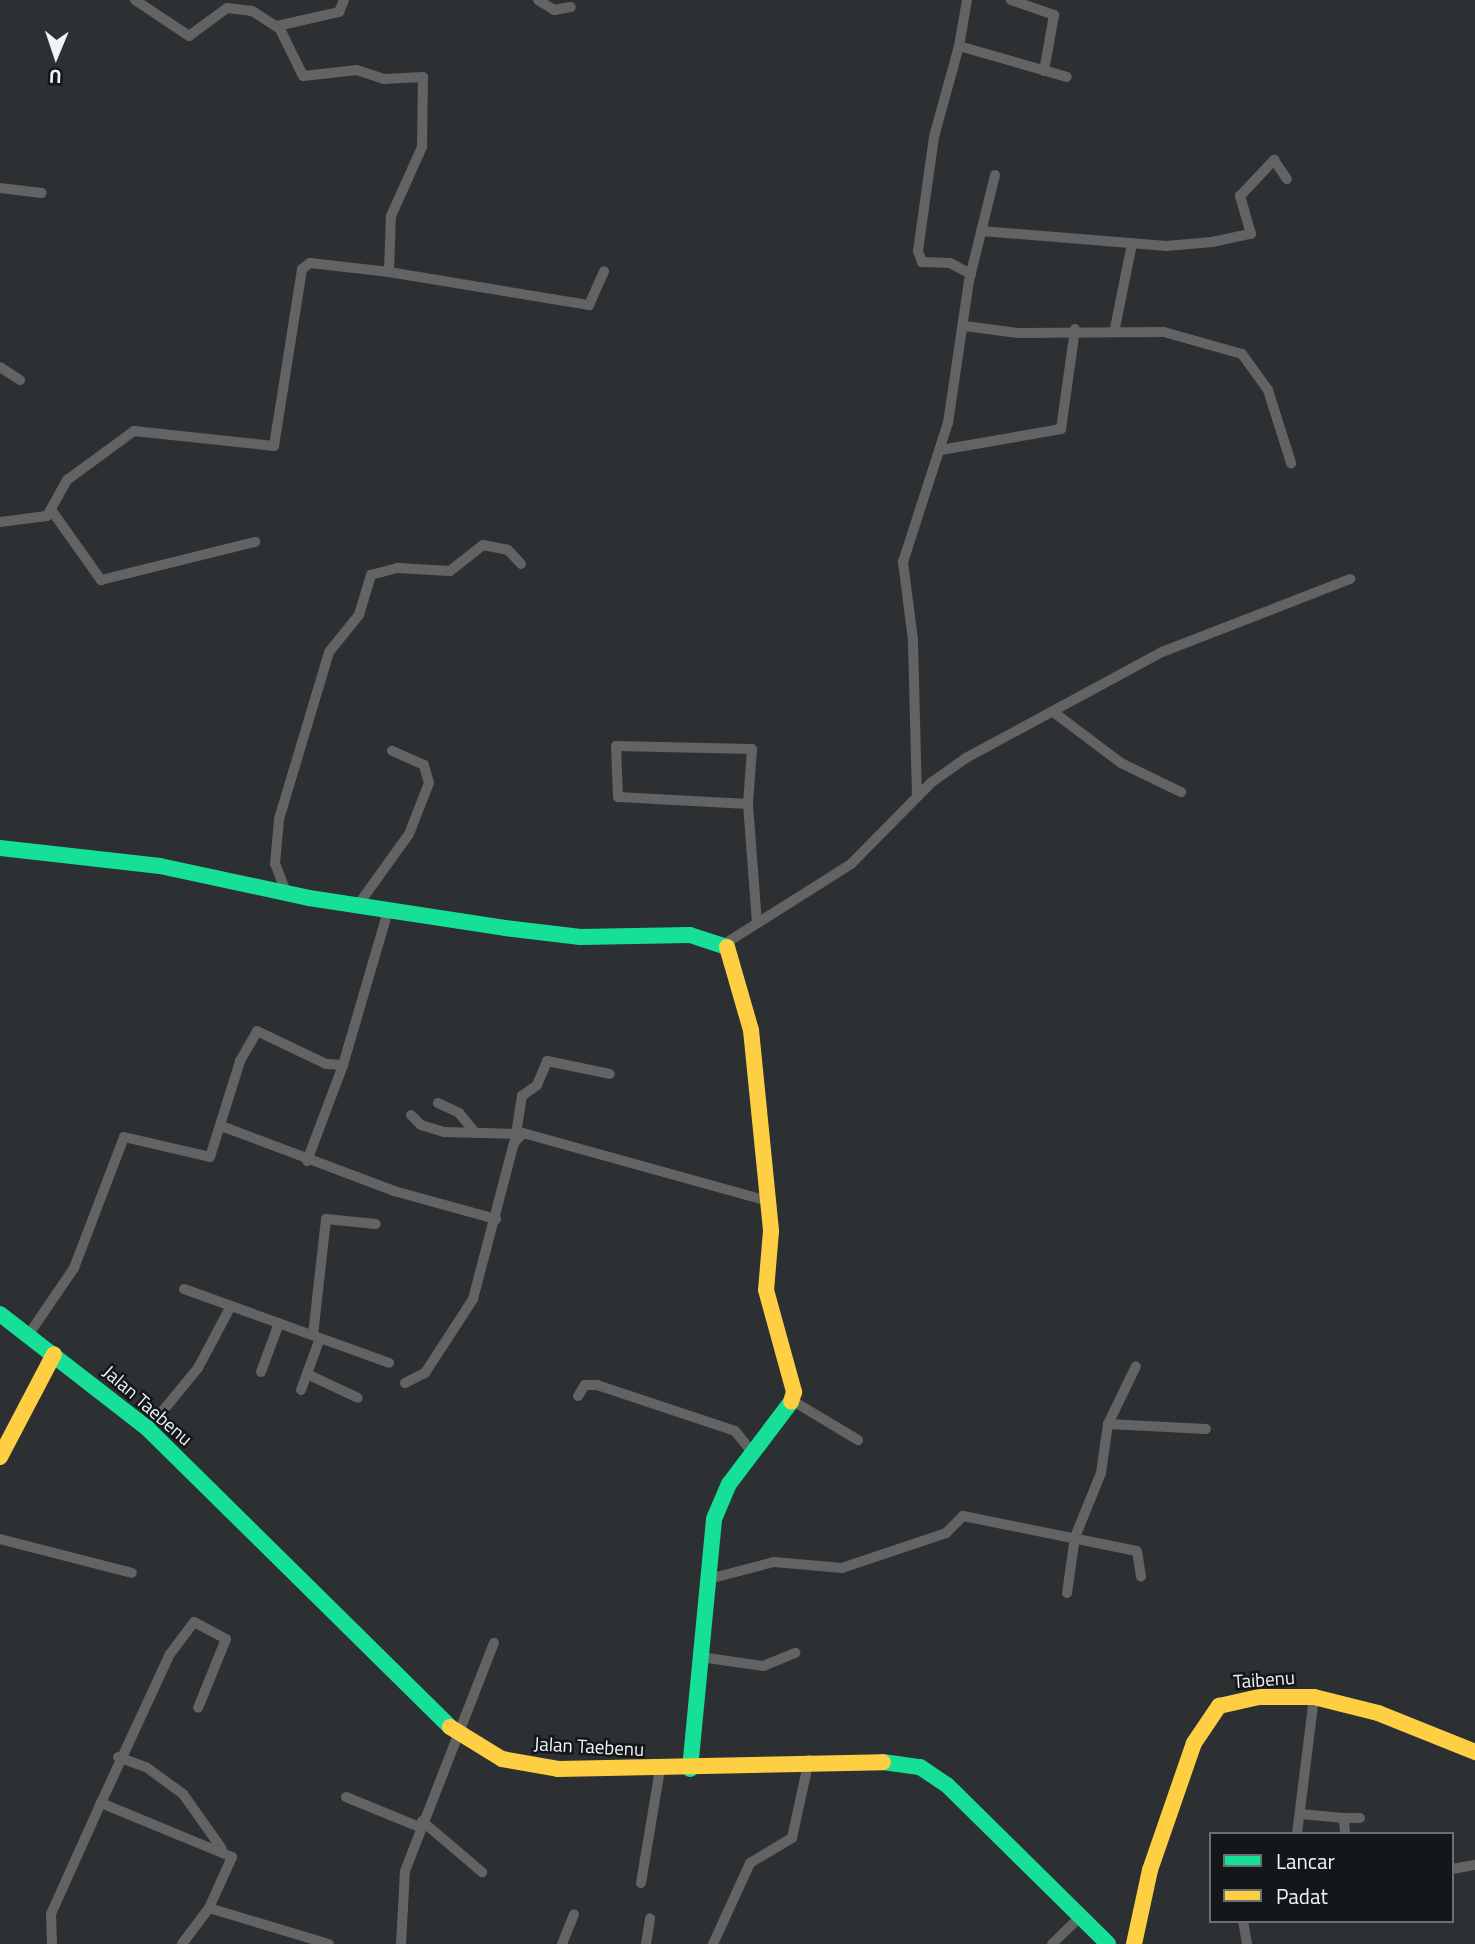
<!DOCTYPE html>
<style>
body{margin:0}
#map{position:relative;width:1475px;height:1944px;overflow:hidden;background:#2c3033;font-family:"Titillium Web",sans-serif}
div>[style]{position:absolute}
.street>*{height:10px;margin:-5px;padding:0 5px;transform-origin:5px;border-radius:5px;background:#626362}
.fast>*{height:16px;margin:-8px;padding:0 8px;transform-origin:8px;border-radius:8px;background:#16e098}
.slow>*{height:16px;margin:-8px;padding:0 8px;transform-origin:8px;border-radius:8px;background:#ffcf43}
span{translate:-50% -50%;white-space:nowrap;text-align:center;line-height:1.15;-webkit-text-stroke:5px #14171a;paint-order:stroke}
.street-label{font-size:19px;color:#eff4f8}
.legend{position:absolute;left:1209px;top:1832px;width:245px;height:91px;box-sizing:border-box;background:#14171a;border:2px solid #6c6f73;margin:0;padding:9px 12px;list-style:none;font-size:21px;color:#eff4f8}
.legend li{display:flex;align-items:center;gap:14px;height:35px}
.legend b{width:35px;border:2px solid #6c6f73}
.north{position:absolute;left:21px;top:21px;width:70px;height:70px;-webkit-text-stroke:5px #14171a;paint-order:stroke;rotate:182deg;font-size:19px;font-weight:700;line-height:28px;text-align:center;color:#eff4f8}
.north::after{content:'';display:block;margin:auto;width:24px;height:32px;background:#eff4f8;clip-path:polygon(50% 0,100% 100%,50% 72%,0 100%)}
</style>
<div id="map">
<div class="street">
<div style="left:538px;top:0;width:19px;rotate:32deg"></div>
<div style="left:554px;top:10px;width:17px;rotate:-10deg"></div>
<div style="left:967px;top:0;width:47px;rotate:99.9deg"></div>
<div style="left:959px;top:46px;width:112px;rotate:16deg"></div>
<div style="left:1011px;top:0;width:46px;rotate:19.2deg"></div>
<div style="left:1054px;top:15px;width:57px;rotate:100.1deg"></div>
<div style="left:277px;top:26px;width:64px;rotate:-12.7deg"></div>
<div style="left:339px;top:12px;width:13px;rotate:-67deg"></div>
<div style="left:959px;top:46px;width:94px;rotate:105.4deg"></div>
<div style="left:934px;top:137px;width:115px;rotate:98deg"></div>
<div style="left:918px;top:251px;width:12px;rotate:70deg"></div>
<div style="left:922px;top:262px;width:28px;rotate:2deg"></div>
<div style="left:950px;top:263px;width:24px;rotate:28deg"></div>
<div style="left:0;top:188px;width:42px;rotate:6.8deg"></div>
<div style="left:981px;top:231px;width:186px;rotate:4.6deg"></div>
<div style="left:1166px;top:246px;width:46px;rotate:-5deg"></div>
<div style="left:1212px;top:242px;width:40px;rotate:-12deg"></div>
<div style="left:1251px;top:234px;width:40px;rotate:-106deg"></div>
<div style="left:1240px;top:196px;width:50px;rotate:-46.6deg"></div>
<div style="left:1274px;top:160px;width:23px;rotate:56deg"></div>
<div style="left:389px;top:272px;width:203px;rotate:9.4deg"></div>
<div style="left:589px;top:305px;width:37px;rotate:-66deg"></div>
<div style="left:965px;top:326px;width:53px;rotate:7.5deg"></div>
<div style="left:1018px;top:333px;width:146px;rotate:-0.4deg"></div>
<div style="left:1164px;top:332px;width:81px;rotate:15.8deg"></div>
<div style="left:1242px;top:354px;width:44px;rotate:54.2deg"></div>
<div style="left:1268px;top:390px;width:77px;rotate:72.5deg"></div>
<div style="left:1115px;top:328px;width:86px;rotate:-78.6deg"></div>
<div style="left:0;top:367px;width:24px;rotate:33deg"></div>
<div style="left:941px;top:450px;width:122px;rotate:-9.9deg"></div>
<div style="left:1061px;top:429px;width:101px;rotate:-82deg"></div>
<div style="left:52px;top:511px;width:85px;rotate:54.6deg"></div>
<div style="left:101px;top:580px;width:159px;rotate:-13.9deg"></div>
<div style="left:0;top:522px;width:47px;rotate:-7.3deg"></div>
<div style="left:47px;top:516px;width:41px;rotate:-60.9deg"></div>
<div style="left:67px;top:480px;width:83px;rotate:-36.2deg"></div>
<div style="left:134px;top:431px;width:141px;rotate:6.1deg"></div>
<div style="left:274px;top:446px;width:179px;rotate:-81deg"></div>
<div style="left:302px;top:269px;width:10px;rotate:-37deg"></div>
<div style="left:310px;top:263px;width:80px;rotate:6.5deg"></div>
<div style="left:389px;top:272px;width:56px;rotate:-88deg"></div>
<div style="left:391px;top:216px;width:76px;rotate:-65.8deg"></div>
<div style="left:422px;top:147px;width:70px;rotate:-89.2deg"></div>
<div style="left:423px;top:77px;width:39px;rotate:177deg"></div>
<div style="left:384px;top:79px;width:28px;rotate:-162deg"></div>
<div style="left:357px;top:70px;width:54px;rotate:173.7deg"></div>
<div style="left:303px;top:76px;width:52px;rotate:-116.1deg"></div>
<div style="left:280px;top:29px;width:33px;rotate:-147deg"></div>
<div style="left:252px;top:11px;width:25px;rotate:-173deg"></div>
<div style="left:227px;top:8px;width:47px;rotate:143.6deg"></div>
<div style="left:189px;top:36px;width:65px;rotate:-146.3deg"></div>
<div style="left:1056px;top:714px;width:81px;rotate:37deg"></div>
<div style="left:1121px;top:763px;width:67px;rotate:25.8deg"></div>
<div style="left:917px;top:796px;width:156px;rotate:-91.5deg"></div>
<div style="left:913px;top:640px;width:79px;rotate:-97.3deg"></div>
<div style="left:903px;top:562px;width:146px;rotate:-72.1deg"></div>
<div style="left:948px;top:423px;width:144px;rotate:-81.6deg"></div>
<div style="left:969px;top:281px;width:109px;rotate:-76.2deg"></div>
<div style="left:748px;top:804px;width:130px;rotate:-176.9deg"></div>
<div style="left:618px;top:797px;width:51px;rotate:-92.2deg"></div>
<div style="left:616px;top:746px;width:136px;rotate:1.3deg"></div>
<div style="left:752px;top:749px;width:55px;rotate:94.2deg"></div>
<div style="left:748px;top:804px;width:119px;rotate:85.7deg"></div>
<div style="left:286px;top:892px;width:30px;rotate:-111deg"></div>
<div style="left:275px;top:864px;width:45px;rotate:-84.9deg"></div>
<div style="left:279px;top:819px;width:174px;rotate:-73.3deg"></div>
<div style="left:329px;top:652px;width:48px;rotate:-51deg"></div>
<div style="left:359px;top:615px;width:42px;rotate:-73.3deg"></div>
<div style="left:371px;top:575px;width:28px;rotate:-15deg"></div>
<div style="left:398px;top:568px;width:52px;rotate:3.3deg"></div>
<div style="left:450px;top:571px;width:42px;rotate:-38.2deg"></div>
<div style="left:483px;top:545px;width:25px;rotate:11deg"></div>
<div style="left:508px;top:550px;width:19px;rotate:47deg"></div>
<div style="left:358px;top:905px;width:87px;rotate:-54.3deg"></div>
<div style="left:409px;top:834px;width:55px;rotate:-68.6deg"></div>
<div style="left:429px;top:783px;width:19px;rotate:-106deg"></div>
<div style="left:424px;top:765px;width:35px;rotate:-156deg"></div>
<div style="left:726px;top:943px;width:148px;rotate:-32.3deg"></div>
<div style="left:851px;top:864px;width:115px;rotate:-45.4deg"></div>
<div style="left:932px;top:782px;width:42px;rotate:-35.2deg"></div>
<div style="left:966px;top:758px;width:223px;rotate:-28.4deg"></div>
<div style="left:1162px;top:652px;width:202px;rotate:-21.2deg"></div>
<div style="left:438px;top:1103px;width:23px;rotate:25deg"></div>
<div style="left:459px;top:1113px;width:26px;rotate:51deg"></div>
<div style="left:411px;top:1115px;width:14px;rotate:45deg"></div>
<div style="left:421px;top:1125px;width:24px;rotate:17deg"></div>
<div style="left:444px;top:1132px;width:72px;rotate:1.6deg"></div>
<div style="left:224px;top:1127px;width:182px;rotate:20.6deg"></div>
<div style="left:394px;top:1191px;width:106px;rotate:15.4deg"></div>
<div style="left:515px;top:1140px;width:45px;rotate:-81deg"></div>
<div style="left:522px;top:1096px;width:19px;rotate:-36deg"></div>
<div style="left:537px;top:1085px;width:26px;rotate:-67deg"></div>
<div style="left:547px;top:1061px;width:64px;rotate:11.7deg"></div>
<div style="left:307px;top:1161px;width:103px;rotate:-69.4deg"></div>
<div style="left:184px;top:1289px;width:218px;rotate:19.8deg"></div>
<div style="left:29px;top:1334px;width:80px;rotate:-55.7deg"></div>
<div style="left:74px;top:1268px;width:140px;rotate:-69.1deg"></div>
<div style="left:124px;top:1137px;width:88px;rotate:13.1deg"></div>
<div style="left:210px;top:1157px;width:101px;rotate:-72.6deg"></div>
<div style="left:240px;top:1061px;width:34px;rotate:-60deg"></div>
<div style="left:257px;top:1031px;width:76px;rotate:25.6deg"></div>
<div style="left:326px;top:1064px;width:17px;rotate:3deg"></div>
<div style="left:343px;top:1065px;width:160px;rotate:-73.7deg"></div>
<div style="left:313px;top:1335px;width:117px;rotate:-83.6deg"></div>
<div style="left:326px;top:1219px;width:50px;rotate:5.7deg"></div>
<div style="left:261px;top:1372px;width:52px;rotate:-69.8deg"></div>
<div style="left:307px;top:1374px;width:56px;rotate:25.2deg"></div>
<div style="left:405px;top:1383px;width:22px;rotate:-27deg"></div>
<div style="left:425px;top:1373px;width:88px;rotate:-57deg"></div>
<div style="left:473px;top:1299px;width:161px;rotate:-75.3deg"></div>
<div style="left:514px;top:1143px;width:13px;rotate:-48deg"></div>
<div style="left:523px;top:1133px;width:254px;rotate:15.5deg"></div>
<div style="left:301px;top:1390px;width:55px;rotate:-69.9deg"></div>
<div style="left:578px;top:1396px;width:13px;rotate:-58deg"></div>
<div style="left:585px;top:1385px;width:12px"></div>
<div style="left:597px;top:1385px;width:145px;rotate:18.4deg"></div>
<div style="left:735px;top:1431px;width:26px;rotate:51deg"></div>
<div style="left:793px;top:1401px;width:76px;rotate:31deg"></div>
<div style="left:1108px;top:1424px;width:98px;rotate:2.9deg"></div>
<div style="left:148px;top:1429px;width:79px;rotate:-50.7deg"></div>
<div style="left:198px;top:1368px;width:70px;rotate:-62deg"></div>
<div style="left:0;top:1539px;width:136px;rotate:14.4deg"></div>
<div style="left:709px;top:1579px;width:67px;rotate:-14.7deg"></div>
<div style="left:774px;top:1562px;width:68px;rotate:5deg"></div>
<div style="left:842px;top:1568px;width:110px;rotate:-18.6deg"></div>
<div style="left:946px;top:1533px;width:24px;rotate:-45deg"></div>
<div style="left:963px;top:1516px;width:177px;rotate:11.4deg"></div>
<div style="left:1137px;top:1551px;width:26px;rotate:81deg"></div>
<div style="left:1067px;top:1593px;width:57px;rotate:-81.9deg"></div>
<div style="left:1075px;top:1537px;width:69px;rotate:-67.9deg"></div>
<div style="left:1101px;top:1473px;width:49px;rotate:-81.9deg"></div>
<div style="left:1108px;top:1424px;width:64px;rotate:-64.2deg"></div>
<div style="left:701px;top:1657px;width:63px;rotate:8.3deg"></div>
<div style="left:763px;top:1666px;width:35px;rotate:-22deg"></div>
<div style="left:118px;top:1757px;width:30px;rotate:20deg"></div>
<div style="left:146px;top:1767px;width:46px;rotate:36.1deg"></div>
<div style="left:183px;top:1794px;width:67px;rotate:54.7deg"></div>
<div style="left:346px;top:1797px;width:79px;rotate:22.3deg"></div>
<div style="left:1300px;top:1814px;width:44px;rotate:5.2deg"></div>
<div style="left:1344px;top:1818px;width:16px;rotate:86deg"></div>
<div style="left:1344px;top:1818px;width:16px"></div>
<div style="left:422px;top:1821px;width:79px;rotate:40.4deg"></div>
<div style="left:1297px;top:1834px;width:138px;rotate:-82.9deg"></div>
<div style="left:1452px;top:1869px;width:23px;rotate:-10deg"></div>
<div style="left:641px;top:1883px;width:115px;rotate:-80.5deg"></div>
<div style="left:209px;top:1908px;width:125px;rotate:16.7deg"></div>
<div style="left:1243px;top:1921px;width:23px;rotate:80deg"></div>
<div style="left:52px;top:1944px;width:30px;rotate:-92deg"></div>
<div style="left:51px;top:1914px;width:122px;rotate:-65.8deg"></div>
<div style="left:182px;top:1944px;width:45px;rotate:-53.1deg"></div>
<div style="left:209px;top:1908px;width:56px;rotate:-65.7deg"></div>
<div style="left:232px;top:1857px;width:142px;rotate:-157.6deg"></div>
<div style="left:101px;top:1803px;width:164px;rotate:-65.2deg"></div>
<div style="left:170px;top:1654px;width:40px;rotate:-53deg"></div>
<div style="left:194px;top:1622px;width:36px;rotate:28deg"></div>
<div style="left:226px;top:1639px;width:74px;rotate:112.1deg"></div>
<div style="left:401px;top:1944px;width:73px;rotate:-86.9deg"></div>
<div style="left:405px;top:1871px;width:245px;rotate:-68.7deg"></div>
<div style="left:562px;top:1944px;width:32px;rotate:-68deg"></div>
<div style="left:646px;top:1944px;width:26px;rotate:-81deg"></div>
<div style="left:713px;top:1944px;width:89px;rotate:-65.4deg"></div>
<div style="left:750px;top:1863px;width:49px;rotate:-30.8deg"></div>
<div style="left:792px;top:1838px;width:80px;rotate:-77.7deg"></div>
<div style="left:1052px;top:1944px;width:39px;rotate:-44deg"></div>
</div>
<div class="fast">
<div style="left:0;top:848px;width:161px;rotate:6.4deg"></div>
<div style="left:160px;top:866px;width:152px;rotate:12.1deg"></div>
<div style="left:309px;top:898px;width:198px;rotate:8.7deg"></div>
<div style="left:505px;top:928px;width:76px;rotate:6.8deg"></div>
<div style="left:580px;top:937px;width:110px;rotate:-1deg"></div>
<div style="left:690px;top:935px;width:39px;rotate:18deg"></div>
<div style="left:0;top:1314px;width:187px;rotate:37.8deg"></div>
<div style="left:148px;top:1429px;width:424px;rotate:44.6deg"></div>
<div style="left:883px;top:1762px;width:37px;rotate:8deg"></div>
<div style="left:920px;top:1767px;width:32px;rotate:34deg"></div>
<div style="left:947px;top:1785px;width:226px;rotate:44.6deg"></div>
<div style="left:690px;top:1769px;width:251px;rotate:-84.5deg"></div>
<div style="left:714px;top:1519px;width:38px;rotate:-67deg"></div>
<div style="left:729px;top:1484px;width:103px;rotate:-52.9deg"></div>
</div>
<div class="slow">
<div style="left:727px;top:947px;width:86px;rotate:73.9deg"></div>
<div style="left:751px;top:1030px;width:202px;rotate:84.3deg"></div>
<div style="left:771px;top:1231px;width:59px;rotate:94.8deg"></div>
<div style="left:766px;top:1290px;width:106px;rotate:74.6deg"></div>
<div style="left:794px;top:1392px;width:10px;rotate:107deg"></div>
<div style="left:0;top:1457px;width:116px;rotate:-62.3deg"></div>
<div style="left:450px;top:1727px;width:61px;rotate:31.6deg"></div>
<div style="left:502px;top:1759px;width:57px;rotate:10.1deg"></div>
<div style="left:558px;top:1769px;width:325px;rotate:-1.2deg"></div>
<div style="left:1134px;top:1944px;width:76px;rotate:-77.8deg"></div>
<div style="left:1150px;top:1870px;width:134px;rotate:-70.9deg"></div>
<div style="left:1194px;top:1743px;width:45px;rotate:-56deg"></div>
<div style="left:1219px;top:1706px;width:41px;rotate:-12.7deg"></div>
<div style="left:1259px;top:1697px;width:55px"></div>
<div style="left:1314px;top:1697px;width:66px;rotate:14deg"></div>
<div style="left:1378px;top:1713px;width:105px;rotate:21.9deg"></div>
</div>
<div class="street-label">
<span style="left:148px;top:1405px;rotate:41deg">Jalan Taebenu</span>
<span style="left:1264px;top:1679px;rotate:-4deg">Taibenu</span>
<span style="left:589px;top:1746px;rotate:3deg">Jalan Taebenu</span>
</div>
<ul class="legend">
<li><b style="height:9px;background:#16e098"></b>Lancar</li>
<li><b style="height:9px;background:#ffcf43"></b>Padat</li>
</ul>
<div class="north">U</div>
</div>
